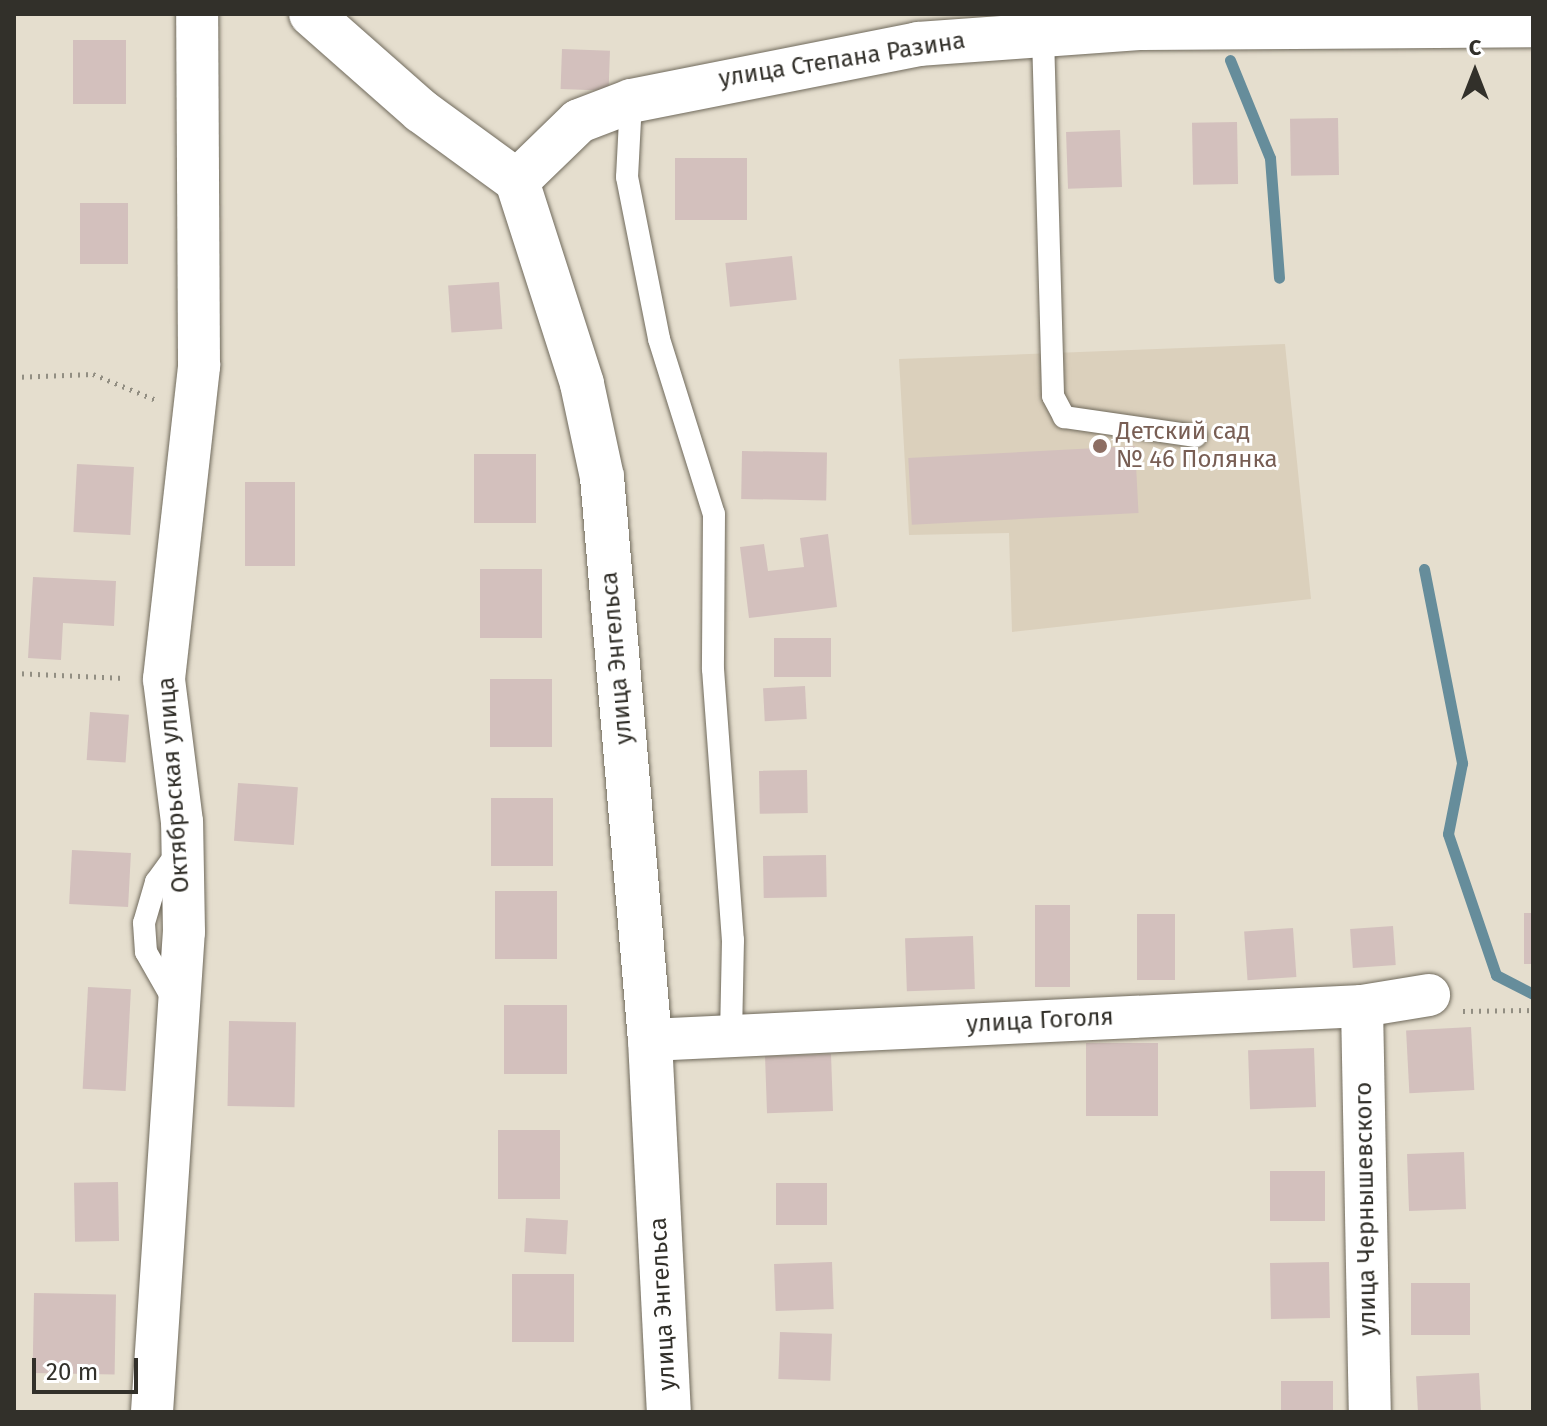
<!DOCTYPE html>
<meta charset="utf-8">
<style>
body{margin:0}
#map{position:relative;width:1547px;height:1426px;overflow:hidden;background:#e5dece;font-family:"Fira Sans",sans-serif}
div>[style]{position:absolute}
.education>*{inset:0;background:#dbd0bc}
.stream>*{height:11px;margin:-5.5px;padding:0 5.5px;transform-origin:5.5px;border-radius:5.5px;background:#668d9b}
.building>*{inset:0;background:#d3c0bd;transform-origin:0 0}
.path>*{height:5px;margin-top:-2.5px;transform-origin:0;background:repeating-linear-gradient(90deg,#928e82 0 2px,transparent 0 8px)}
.roads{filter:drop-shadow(0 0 2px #706a5c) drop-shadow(0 0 2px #706a5c)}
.service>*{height:22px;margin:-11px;padding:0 11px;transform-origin:11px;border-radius:11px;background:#fff}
.minor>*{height:42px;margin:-21px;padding:0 21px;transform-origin:21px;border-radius:21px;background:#fff}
.tertiary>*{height:44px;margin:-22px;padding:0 22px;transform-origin:22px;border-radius:22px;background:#fff}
.dots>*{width:22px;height:22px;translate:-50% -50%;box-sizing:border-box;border:4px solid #fff;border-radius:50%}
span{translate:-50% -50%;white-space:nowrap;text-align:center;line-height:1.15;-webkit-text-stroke:6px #fff;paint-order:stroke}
.street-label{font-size:24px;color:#32302a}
.education-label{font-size:24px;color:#785e54}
.left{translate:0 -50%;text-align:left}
.frame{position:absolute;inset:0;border:16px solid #32302a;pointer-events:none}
.north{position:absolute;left:1435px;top:32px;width:80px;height:80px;-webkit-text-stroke:6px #fff;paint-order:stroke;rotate:0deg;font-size:22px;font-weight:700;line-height:32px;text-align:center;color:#32302a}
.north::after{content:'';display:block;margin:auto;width:28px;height:36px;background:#32302a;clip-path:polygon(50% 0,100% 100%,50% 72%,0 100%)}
.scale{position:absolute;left:32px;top:1358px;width:106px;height:36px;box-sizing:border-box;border:4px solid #32302a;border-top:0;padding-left:10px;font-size:24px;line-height:28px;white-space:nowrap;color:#32302a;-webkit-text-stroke:6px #fff;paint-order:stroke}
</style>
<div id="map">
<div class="education">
<div style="clip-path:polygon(1285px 344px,1311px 599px,1012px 632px,1009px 533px,909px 535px,899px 359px)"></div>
</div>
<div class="stream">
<div style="left:1230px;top:60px;width:106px;rotate:67.8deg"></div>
<div style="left:1270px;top:158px;width:120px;rotate:85.7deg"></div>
<div style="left:1424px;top:569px;width:198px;rotate:78.9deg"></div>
<div style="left:1462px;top:763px;width:72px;rotate:101.2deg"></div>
<div style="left:1448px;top:834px;width:149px;rotate:71.2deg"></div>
<div style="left:1496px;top:975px;width:42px;rotate:27.2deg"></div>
</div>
<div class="building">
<div style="left:73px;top:40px;width:53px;height:64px"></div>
<div style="left:562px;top:49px;width:48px;height:40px;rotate:2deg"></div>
<div style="left:1338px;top:118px;width:57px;height:48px;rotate:89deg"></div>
<div style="left:1237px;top:122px;width:62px;height:45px;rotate:89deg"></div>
<div style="left:1120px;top:130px;width:57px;height:54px;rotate:88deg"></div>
<div style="left:747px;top:158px;width:62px;height:72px;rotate:90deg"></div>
<div style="left:80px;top:203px;width:48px;height:61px"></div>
<div style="left:792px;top:256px;width:44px;height:67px;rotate:84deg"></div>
<div style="left:499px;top:282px;width:47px;height:51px;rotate:86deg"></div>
<div style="left:1135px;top:446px;width:67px;height:227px;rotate:87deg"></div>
<div style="left:742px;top:451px;width:85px;height:48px;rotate:1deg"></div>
<div style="left:474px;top:454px;width:62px;height:69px"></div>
<div style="left:77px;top:464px;width:57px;height:68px;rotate:3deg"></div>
<div style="left:245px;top:482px;width:50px;height:84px"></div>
<div style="clip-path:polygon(828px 534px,837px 607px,749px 618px,740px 547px,764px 544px,768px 571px,804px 567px,800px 538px)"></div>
<div style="left:480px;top:569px;width:62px;height:69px"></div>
<div style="clip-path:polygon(33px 577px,116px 581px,114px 626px,63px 623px,61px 660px,28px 658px)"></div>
<div style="left:774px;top:638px;width:57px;height:39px"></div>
<div style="left:490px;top:679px;width:62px;height:68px"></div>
<div style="left:805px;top:686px;width:33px;height:42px;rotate:87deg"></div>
<div style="left:90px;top:712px;width:39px;height:48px;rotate:4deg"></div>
<div style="left:807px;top:770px;width:43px;height:48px;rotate:89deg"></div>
<div style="left:238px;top:783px;width:60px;height:58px;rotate:4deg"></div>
<div style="left:491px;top:798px;width:62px;height:68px"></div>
<div style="left:72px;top:850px;width:59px;height:54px;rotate:3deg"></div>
<div style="left:826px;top:855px;width:42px;height:63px;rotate:89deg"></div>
<div style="left:495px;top:891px;width:62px;height:68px"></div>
<div style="left:1035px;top:905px;width:35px;height:82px"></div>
<div style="left:1524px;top:913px;width:9px;height:51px"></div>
<div style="left:1137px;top:914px;width:38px;height:66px"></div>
<div style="left:1393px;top:926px;width:39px;height:43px;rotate:86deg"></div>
<div style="left:1293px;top:928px;width:49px;height:49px;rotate:86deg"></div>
<div style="left:973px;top:936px;width:53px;height:68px;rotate:88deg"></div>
<div style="left:88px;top:987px;width:43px;height:102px;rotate:3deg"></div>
<div style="left:504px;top:1005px;width:63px;height:69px"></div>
<div style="left:229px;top:1021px;width:67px;height:85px;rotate:1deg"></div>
<div style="left:1471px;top:1027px;width:63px;height:65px;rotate:87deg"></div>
<div style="left:1086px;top:1043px;width:72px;height:73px"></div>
<div style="left:1314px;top:1048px;width:59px;height:66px;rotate:88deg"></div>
<div style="left:831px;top:1054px;width:57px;height:66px;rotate:88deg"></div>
<div style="left:498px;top:1130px;width:62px;height:69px"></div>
<div style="left:1464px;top:1152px;width:57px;height:57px;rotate:88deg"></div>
<div style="left:1325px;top:1171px;width:50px;height:55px;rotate:90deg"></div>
<div style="left:118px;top:1182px;width:59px;height:44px;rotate:89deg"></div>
<div style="left:776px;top:1183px;width:51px;height:42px"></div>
<div style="left:526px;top:1218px;width:42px;height:34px;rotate:3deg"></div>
<div style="left:832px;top:1262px;width:47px;height:58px;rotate:88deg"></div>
<div style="left:1329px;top:1262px;width:56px;height:59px;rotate:89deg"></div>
<div style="left:512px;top:1274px;width:62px;height:68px"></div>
<div style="left:1411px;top:1283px;width:59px;height:52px"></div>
<div style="left:34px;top:1293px;width:82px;height:80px;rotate:1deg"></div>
<div style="left:780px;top:1332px;width:52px;height:47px;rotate:2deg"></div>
<div style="left:1479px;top:1373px;width:39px;height:63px;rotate:87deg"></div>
<div style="left:1281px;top:1381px;width:52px;height:31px"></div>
</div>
<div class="path">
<div style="left:14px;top:377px;width:79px;rotate:-2.2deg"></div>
<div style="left:93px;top:374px;width:68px;rotate:22.4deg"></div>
<div style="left:14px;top:673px;width:111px;rotate:2.6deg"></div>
<div style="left:1463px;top:1011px;width:70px;rotate:-0.8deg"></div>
</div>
<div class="roads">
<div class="service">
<div style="left:1043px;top:36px;width:360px;rotate:88.4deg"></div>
<div style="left:1053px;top:396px;width:24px;rotate:62deg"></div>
<div style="left:1064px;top:417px;width:133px;rotate:8.2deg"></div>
<div style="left:631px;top:101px;width:76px;rotate:93deg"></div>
<div style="left:627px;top:177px;width:165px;rotate:78.8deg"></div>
<div style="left:659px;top:339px;width:183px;rotate:72.6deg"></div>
<div style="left:714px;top:514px;width:155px;rotate:90.4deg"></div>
<div style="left:713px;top:669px;width:272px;rotate:85.8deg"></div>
<div style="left:733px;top:940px;width:94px;rotate:91.2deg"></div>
<div style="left:175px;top:1003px;width:59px;rotate:-119.6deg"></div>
<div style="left:146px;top:952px;width:29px;rotate:-94deg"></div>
<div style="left:144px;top:923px;width:43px;rotate:-73.7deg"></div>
<div style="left:156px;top:882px;width:39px;rotate:-54deg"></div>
</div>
<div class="minor">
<div style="left:1362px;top:1006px;width:406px;rotate:88.9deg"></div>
<div style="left:650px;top:1040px;width:713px;rotate:-2.73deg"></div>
<div style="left:1362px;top:1006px;width:68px;rotate:-9.3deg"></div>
<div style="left:152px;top:1412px;width:481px;rotate:-86.2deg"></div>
<div style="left:184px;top:932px;width:110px;rotate:-91deg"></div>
<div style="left:182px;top:822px;width:144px;rotate:-97.2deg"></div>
<div style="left:164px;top:679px;width:315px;rotate:-83.6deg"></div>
<div style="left:199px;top:366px;width:352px;rotate:-90.3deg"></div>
</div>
<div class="tertiary">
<div style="left:311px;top:14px;width:147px;rotate:41.4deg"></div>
<div style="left:421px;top:111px;width:119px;rotate:36.1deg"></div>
<div style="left:517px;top:181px;width:213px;rotate:72.2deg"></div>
<div style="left:582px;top:384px;width:95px;rotate:77.9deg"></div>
<div style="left:602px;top:477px;width:565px;rotate:85.13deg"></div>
<div style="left:650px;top:1040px;width:372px;rotate:87.1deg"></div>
<div style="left:517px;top:181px;width:86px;rotate:-44.1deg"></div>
<div style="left:579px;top:121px;width:56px;rotate:-21deg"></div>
<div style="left:631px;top:101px;width:293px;rotate:-11.2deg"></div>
<div style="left:918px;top:44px;width:225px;rotate:-4.1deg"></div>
<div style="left:1142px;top:28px;width:391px;rotate:-0.4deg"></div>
</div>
</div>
<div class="dots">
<div style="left:1100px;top:446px;background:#8d6e63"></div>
</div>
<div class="street-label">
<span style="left:842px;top:60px;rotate:-9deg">улица Степана Разина</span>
<span style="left:617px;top:658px;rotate:-95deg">улица Энгельса</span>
<span style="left:174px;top:785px;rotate:-94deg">Октябрьская улица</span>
<span style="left:1040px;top:1021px;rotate:-3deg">улица Гоголя</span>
<span style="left:1366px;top:1209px;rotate:-91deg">улица Чернышевского</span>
<span style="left:663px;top:1304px;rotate:-93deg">улица Энгельса</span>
</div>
<div class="education-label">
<span class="left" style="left:1116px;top:446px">Детский сад<br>№ 46 Полянка</span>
</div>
<div class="frame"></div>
<div class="north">С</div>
<div class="scale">20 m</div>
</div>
